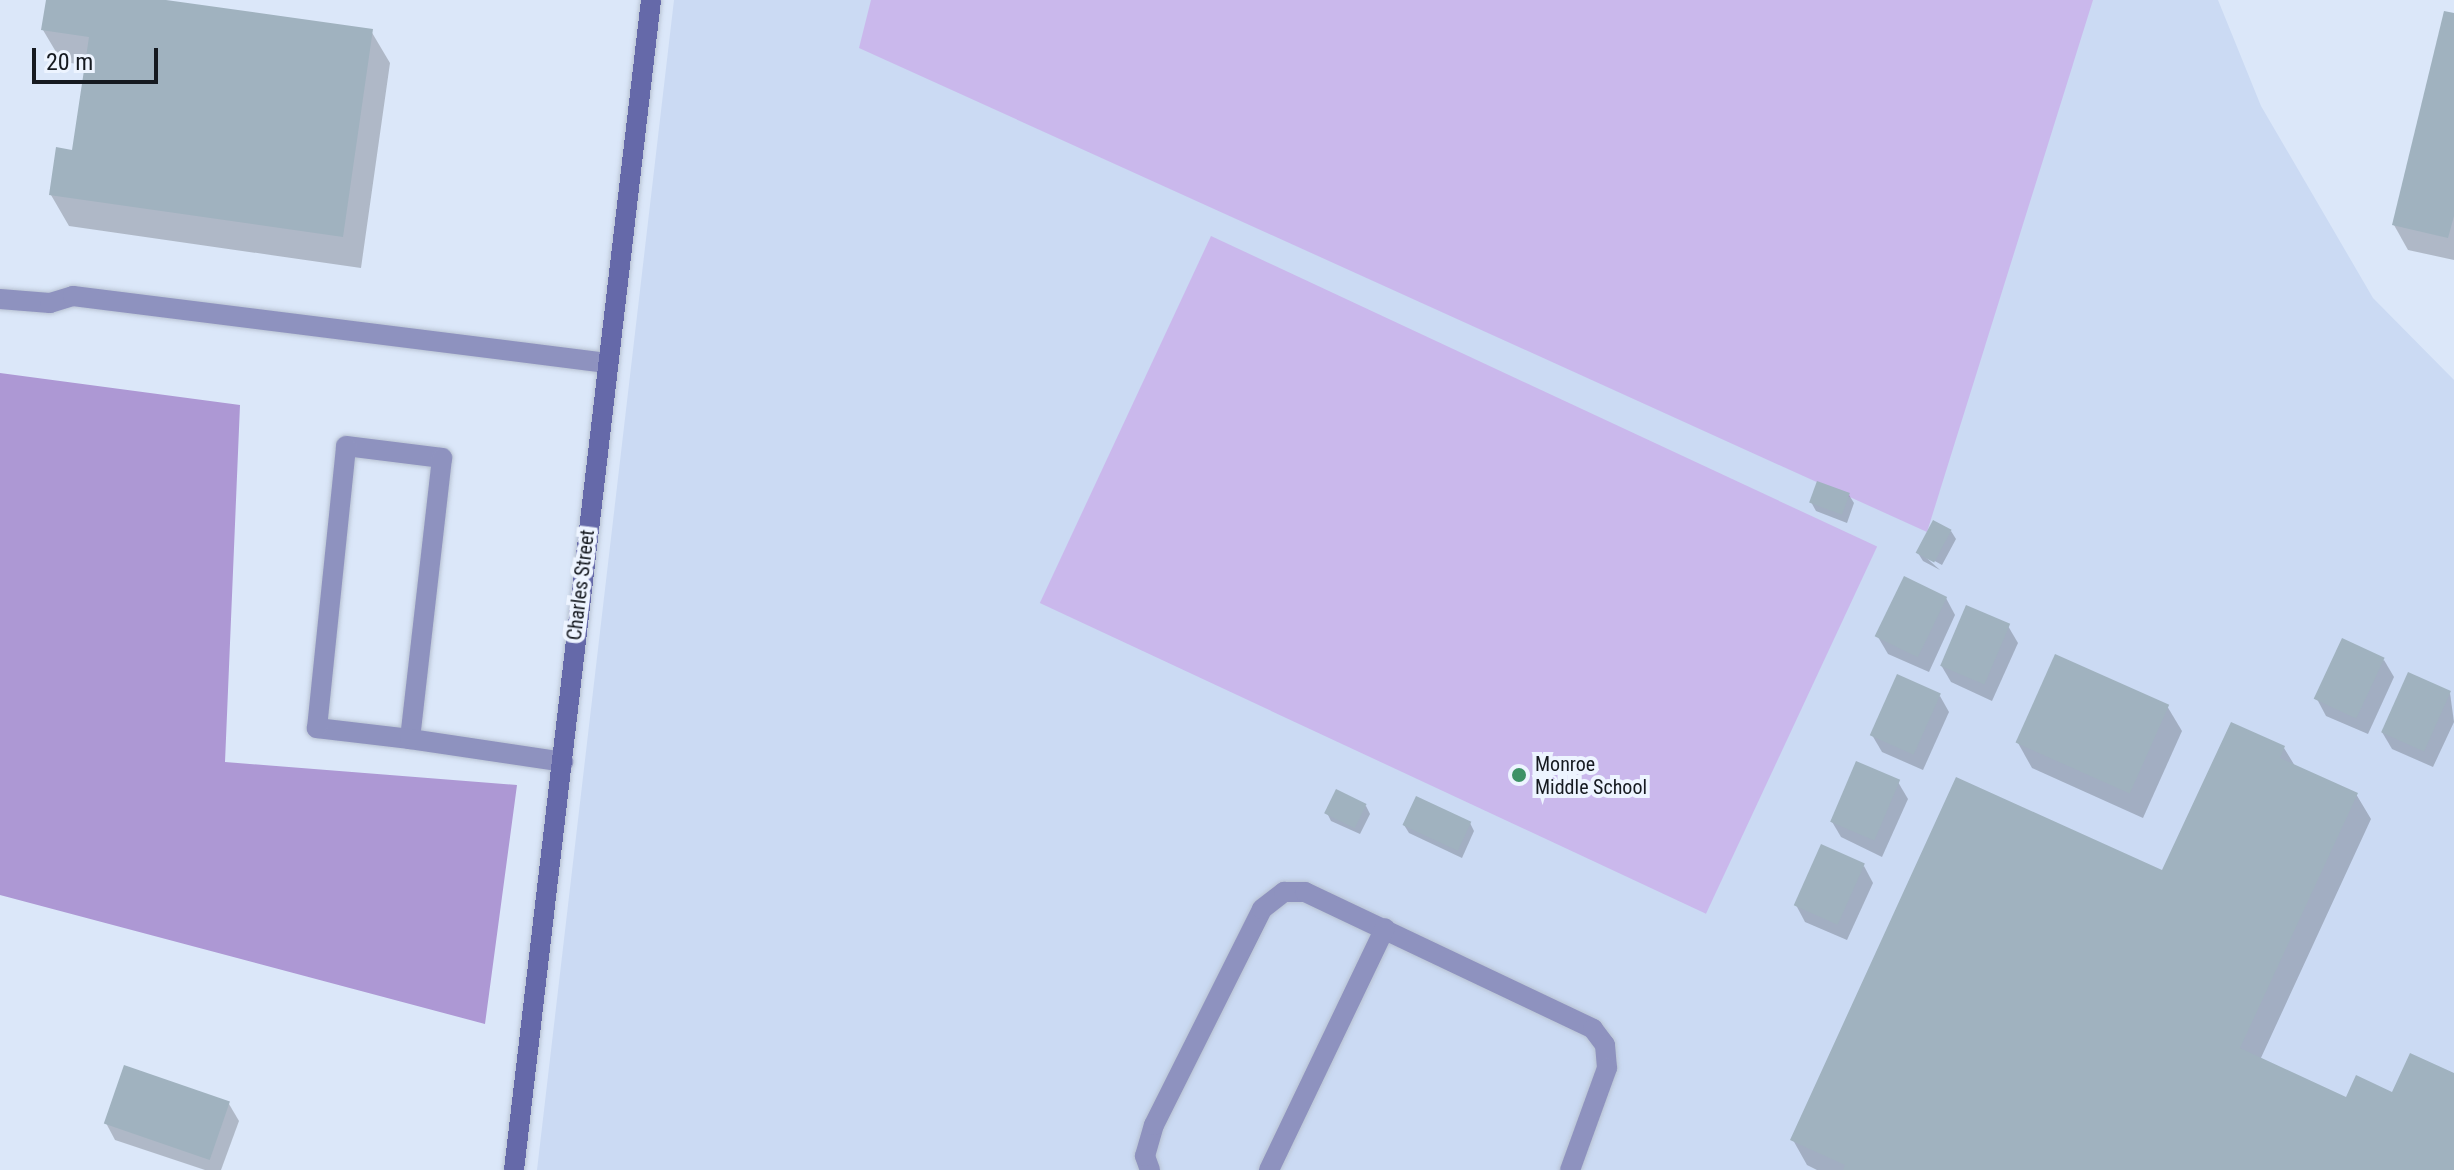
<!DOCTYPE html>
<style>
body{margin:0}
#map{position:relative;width:2454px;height:1170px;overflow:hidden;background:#dbe7f9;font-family:"Roboto Condensed",sans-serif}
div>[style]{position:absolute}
.built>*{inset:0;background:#cbdaf3}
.green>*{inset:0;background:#cab8ec;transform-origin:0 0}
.forest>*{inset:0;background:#ad98d4}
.shadow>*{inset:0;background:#0003}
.building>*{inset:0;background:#a0b2bf;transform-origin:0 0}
.roads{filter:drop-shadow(0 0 2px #b8c2d2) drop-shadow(0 0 2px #b8c2d2)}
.lane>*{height:20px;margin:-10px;padding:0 10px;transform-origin:10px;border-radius:10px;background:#8e92bf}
.secondary>*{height:20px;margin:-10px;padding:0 10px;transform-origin:10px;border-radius:10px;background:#6569a9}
.dots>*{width:22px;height:22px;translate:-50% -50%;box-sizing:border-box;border:4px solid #edf4ff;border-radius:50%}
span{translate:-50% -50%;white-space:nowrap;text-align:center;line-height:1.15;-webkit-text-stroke:8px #edf4ff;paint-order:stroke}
.street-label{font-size:20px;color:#161a20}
.poi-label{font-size:20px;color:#161a20}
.left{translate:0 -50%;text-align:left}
.scale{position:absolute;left:32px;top:48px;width:126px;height:36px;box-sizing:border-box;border:4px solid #161a20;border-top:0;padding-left:10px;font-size:24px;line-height:28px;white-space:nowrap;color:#161a20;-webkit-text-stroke:6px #edf4ff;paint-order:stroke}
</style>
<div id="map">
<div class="built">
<div style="clip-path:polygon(674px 0,2218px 0,2261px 106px,2373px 298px,2454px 380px,2454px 1170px,537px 1170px)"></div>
</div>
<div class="green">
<div style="clip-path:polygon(871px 0,2093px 0,1927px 532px,859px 48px)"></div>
<div style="left:1211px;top:236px;width:735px;height:405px;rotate:25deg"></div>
</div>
<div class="forest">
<div style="clip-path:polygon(0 373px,240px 405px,225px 762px,517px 785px,485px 1024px,0 895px)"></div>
</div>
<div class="shadow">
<div style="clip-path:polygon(48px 0,152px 0,371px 31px,390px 63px,361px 268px,69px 226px,51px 195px,74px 152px,87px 65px,62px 62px,43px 30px)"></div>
<div style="clip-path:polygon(2454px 15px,2454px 260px,2408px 250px,2394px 225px)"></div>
<div style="clip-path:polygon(1849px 495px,1854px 503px,1847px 523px,1816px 511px,1811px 502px)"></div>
<div style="clip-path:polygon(1951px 531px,1956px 539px,1942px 565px,1922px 554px,1940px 570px,1923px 561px,1918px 553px)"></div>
<div style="clip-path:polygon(1946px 598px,1955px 615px,1929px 672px,1888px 654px,1878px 637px)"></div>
<div style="clip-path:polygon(2008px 626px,2018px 643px,1992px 701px,1951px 682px,1941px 665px)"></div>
<div style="clip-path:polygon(2384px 660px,2394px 677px,2368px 734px,2326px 716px,2317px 699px)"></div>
<div style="clip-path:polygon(2450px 693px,2454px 722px,2433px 767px,2392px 749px,2382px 732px)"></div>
<div style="clip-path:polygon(1940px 696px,1949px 712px,1923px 770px,1882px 752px,1872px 735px)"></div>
<div style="clip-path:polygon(2167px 706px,2182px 731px,2143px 818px,2032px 768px,2018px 743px)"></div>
<div style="clip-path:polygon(2284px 748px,2295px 766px,2356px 794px,2371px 819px,2260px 1060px,2347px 1100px,2393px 1095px,2454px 1075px,2454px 1170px,1817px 1170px,1807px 1165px,1793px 1140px,2163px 873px)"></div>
<div style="clip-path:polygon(1898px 782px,1908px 799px,1882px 857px,1841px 837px,1831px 820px)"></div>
<div style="clip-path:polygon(1366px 806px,1370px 814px,1360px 834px,1331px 821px,1327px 813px)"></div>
<div style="clip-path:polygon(1470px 823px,1474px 831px,1462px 858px,1409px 833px,1404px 825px)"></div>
<div style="clip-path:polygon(1864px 866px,1873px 883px,1847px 940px,1805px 922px,1796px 905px)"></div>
<div style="clip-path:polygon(229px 1104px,239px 1121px,221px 1170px,205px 1170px,115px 1140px,106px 1123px)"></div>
</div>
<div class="building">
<div style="clip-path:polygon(46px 0,166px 0,373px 29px,343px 237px,49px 195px,56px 147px,72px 150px,89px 37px,41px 30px)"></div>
<div style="clip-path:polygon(2444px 11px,2454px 13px,2454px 216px,2448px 238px,2392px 225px)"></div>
<div style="left:1817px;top:481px;width:35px;height:23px;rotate:20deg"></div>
<div style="left:1933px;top:520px;width:21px;height:37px;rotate:28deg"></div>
<div style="left:1904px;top:576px;width:48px;height:67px;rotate:26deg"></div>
<div style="left:1966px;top:605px;width:48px;height:66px;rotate:23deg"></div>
<div style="left:2342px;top:638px;width:47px;height:67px;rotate:25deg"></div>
<div style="left:2055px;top:654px;width:125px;height:97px;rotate:24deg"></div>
<div style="left:2408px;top:672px;width:47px;height:66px;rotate:24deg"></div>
<div style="left:1897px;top:674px;width:48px;height:67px;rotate:24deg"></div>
<div style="clip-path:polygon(2231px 722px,2285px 746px,2280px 758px,2358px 793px,2240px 1048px,2346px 1097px,2356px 1075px,2392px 1092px,2410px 1053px,2454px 1073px,2454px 1170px,1843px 1170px,1845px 1165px,1790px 1140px,1956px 777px,2162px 870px)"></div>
<div style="left:1856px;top:761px;width:48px;height:66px;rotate:23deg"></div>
<div style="left:1336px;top:789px;width:34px;height:27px;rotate:26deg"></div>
<div style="left:1416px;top:796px;width:61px;height:32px;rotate:25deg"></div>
<div style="left:1821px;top:844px;width:48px;height:67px;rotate:24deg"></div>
<div style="left:124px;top:1065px;width:112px;height:62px;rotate:19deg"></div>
</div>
<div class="roads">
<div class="lane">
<div style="left:0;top:299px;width:50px;rotate:4.6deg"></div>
<div style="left:50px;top:303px;width:24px;rotate:-17deg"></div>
<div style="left:73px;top:296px;width:538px;rotate:7.15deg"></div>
<div style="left:346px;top:446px;width:97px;rotate:7.1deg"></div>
<div style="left:442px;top:458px;width:283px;rotate:96.5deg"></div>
<div style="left:410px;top:739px;width:94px;rotate:-173.3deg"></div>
<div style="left:317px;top:728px;width:283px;rotate:-84.1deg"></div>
<div style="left:410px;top:739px;width:155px;rotate:8.5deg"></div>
<div style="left:1150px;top:1170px;width:15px;rotate:-110deg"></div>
<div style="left:1145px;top:1156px;width:32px;rotate:-74deg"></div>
<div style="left:1154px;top:1125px;width:241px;rotate:-63.4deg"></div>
<div style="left:1262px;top:909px;width:28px;rotate:-38deg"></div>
<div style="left:1284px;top:892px;width:21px"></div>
<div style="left:1305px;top:892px;width:319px;rotate:25.4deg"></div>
<div style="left:1593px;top:1029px;width:20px;rotate:53deg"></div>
<div style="left:1605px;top:1045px;width:23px;rotate:85deg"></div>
<div style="left:1607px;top:1068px;width:109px;rotate:109.9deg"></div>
<div style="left:1269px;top:1170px;width:268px;rotate:-64.4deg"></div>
</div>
<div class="secondary">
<div style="left:514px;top:1170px;width:1178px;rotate:-83.32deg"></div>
</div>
</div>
<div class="dots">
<div style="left:1519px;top:775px;background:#3d9266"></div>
</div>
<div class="street-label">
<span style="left:581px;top:585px;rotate:-83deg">Charles Street</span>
</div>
<div class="poi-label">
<span class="left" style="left:1535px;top:776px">Monroe<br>Middle School</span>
</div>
<div class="scale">20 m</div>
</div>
